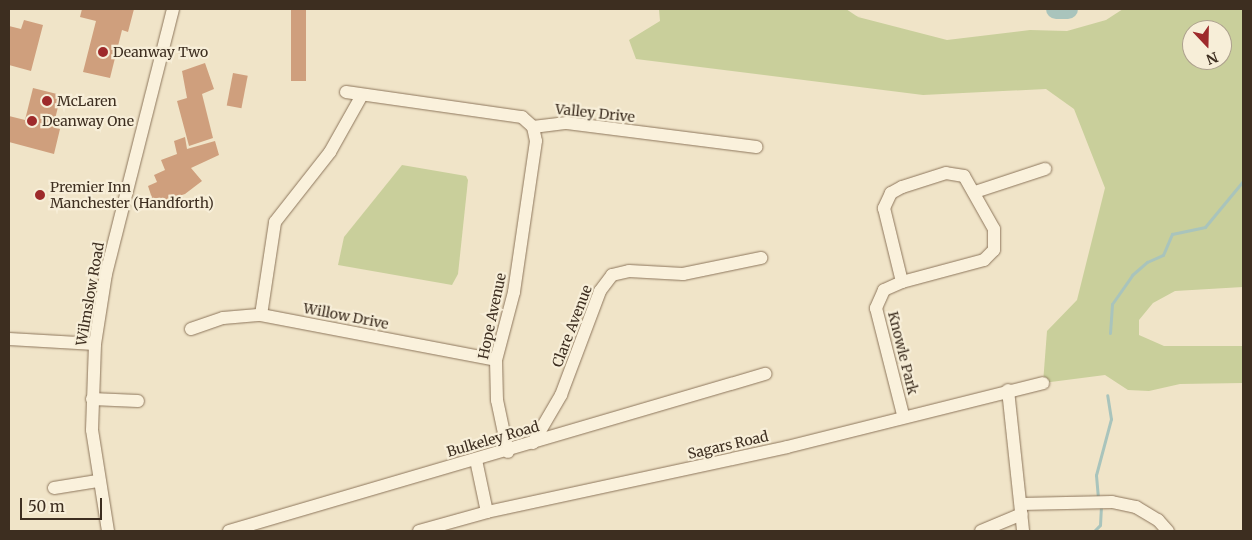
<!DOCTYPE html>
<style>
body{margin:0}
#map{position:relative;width:1252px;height:540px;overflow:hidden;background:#f0e4c8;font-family:Merriweather,serif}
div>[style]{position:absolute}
.green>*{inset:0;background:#c9cf9b}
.stream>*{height:3px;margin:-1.5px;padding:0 1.5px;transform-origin:1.5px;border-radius:1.5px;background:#a9c4bc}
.river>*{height:20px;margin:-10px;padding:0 10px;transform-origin:10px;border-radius:10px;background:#a9c4bc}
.building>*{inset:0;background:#cf9f7d;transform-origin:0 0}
.roads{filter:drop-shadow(0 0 1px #8d765c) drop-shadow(0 0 1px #8d765c)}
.minor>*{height:12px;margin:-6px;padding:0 6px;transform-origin:6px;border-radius:6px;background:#faf1dc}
.dots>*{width:14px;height:14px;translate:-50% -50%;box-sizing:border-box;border:2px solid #f7eed8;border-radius:50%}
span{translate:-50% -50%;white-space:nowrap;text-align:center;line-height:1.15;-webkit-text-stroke:4.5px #f7eed8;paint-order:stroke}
.poi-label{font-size:14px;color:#3d2e20}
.left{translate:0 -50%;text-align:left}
.street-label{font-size:14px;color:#3d2e20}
.frame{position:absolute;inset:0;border:10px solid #3d2e20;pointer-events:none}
.north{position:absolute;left:1182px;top:20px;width:50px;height:50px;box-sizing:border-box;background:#f7eed8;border:1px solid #ada18e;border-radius:50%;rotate:159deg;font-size:14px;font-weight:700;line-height:20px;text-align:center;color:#3d2e20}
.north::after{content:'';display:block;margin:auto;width:18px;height:22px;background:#9e2a2b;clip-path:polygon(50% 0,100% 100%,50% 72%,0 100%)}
.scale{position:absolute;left:20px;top:498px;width:82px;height:22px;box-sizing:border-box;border:2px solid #3d2e20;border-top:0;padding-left:6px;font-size:15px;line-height:18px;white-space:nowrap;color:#3d2e20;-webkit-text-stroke:4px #f7eed8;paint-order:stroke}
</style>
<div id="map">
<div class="green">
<div style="clip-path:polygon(evenodd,659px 9px,846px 9px,858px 17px,947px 40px,1030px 30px,1067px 31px,1106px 20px,1123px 9px,1243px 9px,1243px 287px,1175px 291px,1153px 303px,1139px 320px,1139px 335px,1164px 346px,1243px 346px,1243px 383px,1180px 384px,1149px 391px,1128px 390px,1105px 375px,1043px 383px,1047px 331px,1077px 300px,1105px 188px,1074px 109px,1046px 89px,923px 95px,636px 59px,629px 40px,660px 21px,659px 9px,1192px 30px,1222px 30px,1222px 60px,1192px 60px,1192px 30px)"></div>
<div style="clip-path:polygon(402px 165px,466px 176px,468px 180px,458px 274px,452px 285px,338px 265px,344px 237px)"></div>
</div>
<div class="stream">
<div style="left:1110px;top:333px;width:29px;rotate:-86deg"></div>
<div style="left:1112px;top:304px;width:35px;rotate:-55deg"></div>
<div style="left:1132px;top:275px;width:20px;rotate:-41deg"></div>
<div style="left:1147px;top:262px;width:17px;rotate:-24deg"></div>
<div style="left:1163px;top:255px;width:23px;rotate:-67deg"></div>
<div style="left:1172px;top:234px;width:34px;rotate:-12deg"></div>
<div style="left:1205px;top:227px;width:60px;rotate:-50.4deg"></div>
<div style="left:1098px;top:498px;width:23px;rotate:-95deg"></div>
<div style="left:1096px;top:475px;width:58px;rotate:-75deg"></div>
<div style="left:1111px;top:419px;width:24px;rotate:-99deg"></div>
<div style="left:1094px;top:531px;width:8px;rotate:-45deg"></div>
<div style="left:1100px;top:525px;width:18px;rotate:-87deg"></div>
</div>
<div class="river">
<div style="left:1056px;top:9px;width:12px"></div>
</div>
<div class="building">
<div style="clip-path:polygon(82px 9px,134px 9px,128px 32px,122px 30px,110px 78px,83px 72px,96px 21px,80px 17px)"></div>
<div style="left:291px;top:9px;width:15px;height:72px"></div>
<div style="clip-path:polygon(24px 20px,43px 25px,31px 71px,9px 65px,9px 26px,21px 29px)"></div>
<div style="clip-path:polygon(205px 63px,214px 89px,202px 94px,213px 138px,189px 146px,177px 101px,187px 98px,182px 71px)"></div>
<div style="left:233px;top:73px;width:15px;height:33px;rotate:11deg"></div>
<div style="clip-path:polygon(33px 88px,61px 95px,53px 127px,60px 129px,54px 154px,9px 142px,9px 116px,25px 120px)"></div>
<div style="clip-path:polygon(185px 137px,187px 149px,215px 141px,219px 155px,191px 168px,202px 181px,185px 194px,154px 204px,148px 186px,157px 182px,154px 175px,165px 170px,161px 160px,177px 154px,174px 141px)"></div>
</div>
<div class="roads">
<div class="minor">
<div style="left:346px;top:92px;width:178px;rotate:8.1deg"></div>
<div style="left:522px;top:117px;width:15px;rotate:42deg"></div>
<div style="left:533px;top:127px;width:14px;rotate:78deg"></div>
<div style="left:536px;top:141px;width:153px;rotate:98.3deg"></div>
<div style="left:514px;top:292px;width:70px;rotate:104.8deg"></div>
<div style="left:496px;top:360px;width:40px;rotate:88.6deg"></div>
<div style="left:497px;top:400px;width:53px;rotate:78.1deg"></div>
<div style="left:533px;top:127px;width:34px;rotate:-7deg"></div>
<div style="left:567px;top:123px;width:191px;rotate:7.2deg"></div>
<div style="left:975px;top:192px;width:74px;rotate:-18.2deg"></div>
<div style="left:902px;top:282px;width:85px;rotate:-15deg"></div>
<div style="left:984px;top:260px;width:14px;rotate:-45deg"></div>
<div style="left:994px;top:250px;width:21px;rotate:-90deg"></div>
<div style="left:994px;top:229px;width:61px;rotate:-119.5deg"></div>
<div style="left:964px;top:176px;width:18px;rotate:-171deg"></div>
<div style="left:946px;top:173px;width:46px;rotate:162.3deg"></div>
<div style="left:902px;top:187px;width:13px;rotate:151deg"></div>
<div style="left:891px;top:193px;width:17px;rotate:115deg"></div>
<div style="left:884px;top:208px;width:76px;rotate:76.3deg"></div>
<div style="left:902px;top:282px;width:20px;rotate:156deg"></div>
<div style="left:884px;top:290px;width:20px;rotate:114deg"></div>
<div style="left:876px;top:308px;width:110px;rotate:75.8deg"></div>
<div style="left:261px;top:315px;width:94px;rotate:-81.4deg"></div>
<div style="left:275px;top:222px;width:89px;rotate:-51.8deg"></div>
<div style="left:330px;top:152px;width:65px;rotate:-60.7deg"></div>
<div style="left:191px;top:329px;width:34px;rotate:-19deg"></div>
<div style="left:223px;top:318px;width:38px;rotate:-5deg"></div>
<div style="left:261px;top:315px;width:239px;rotate:10.8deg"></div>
<div style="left:9px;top:339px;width:86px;rotate:3.3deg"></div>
<div style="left:1008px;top:390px;width:142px;rotate:83.9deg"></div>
<div style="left:92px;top:399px;width:46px;rotate:2.5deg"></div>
<div style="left:533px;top:443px;width:56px;rotate:-59.7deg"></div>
<div style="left:561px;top:395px;width:111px;rotate:-69.4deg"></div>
<div style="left:600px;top:291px;width:20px;rotate:-53deg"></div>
<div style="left:612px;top:275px;width:17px;rotate:-13deg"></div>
<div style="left:629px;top:271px;width:54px;rotate:3.2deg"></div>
<div style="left:683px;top:274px;width:80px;rotate:-11.6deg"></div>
<div style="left:476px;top:460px;width:53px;rotate:78.1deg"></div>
<div style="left:54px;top:488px;width:44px;rotate:-9.2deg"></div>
<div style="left:1021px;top:504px;width:91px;rotate:-1.3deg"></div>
<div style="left:1112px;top:502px;width:25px;rotate:12deg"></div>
<div style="left:1136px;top:507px;width:26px;rotate:31deg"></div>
<div style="left:1158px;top:520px;width:15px;rotate:48deg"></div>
<div style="left:108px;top:531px;width:102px;rotate:-99deg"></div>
<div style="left:92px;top:430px;width:86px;rotate:-88deg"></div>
<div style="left:95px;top:344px;width:71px;rotate:-81.1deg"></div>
<div style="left:106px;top:274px;width:273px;rotate:-75.8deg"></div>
<div style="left:229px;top:531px;width:559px;rotate:-16.33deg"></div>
<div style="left:419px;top:531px;width:71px;rotate:-15.6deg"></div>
<div style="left:487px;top:512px;width:307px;rotate:-12.2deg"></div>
<div style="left:787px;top:447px;width:264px;rotate:-14deg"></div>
<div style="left:981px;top:531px;width:44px;rotate:-22.5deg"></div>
</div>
</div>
<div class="dots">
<div style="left:103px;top:52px;background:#9e2a2b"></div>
<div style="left:47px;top:101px;background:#9e2a2b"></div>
<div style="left:32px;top:121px;background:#9e2a2b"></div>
<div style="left:40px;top:195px;background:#9e2a2b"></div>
</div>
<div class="poi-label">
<span class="left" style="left:113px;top:52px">Deanway Two</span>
<span class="left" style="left:57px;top:101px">McLaren</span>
<span class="left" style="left:42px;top:121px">Deanway One</span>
<span class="left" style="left:50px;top:195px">Premier Inn<br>Manchester (Handforth)</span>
</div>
<div class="street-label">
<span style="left:595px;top:113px;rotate:6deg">Valley Drive</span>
<span style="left:90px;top:294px;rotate:-80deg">Wilmslow Road</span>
<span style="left:346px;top:316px;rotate:11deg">Willow Drive</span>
<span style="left:492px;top:316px;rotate:-78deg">Hope Avenue</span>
<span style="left:572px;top:326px;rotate:-69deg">Clare Avenue</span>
<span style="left:903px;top:353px;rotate:76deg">Knowle Park</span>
<span style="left:493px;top:439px;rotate:-16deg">Bulkeley Road</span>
<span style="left:728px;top:445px;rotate:-13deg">Sagars Road</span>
</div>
<div class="frame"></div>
<div class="north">N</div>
<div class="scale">50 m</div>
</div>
